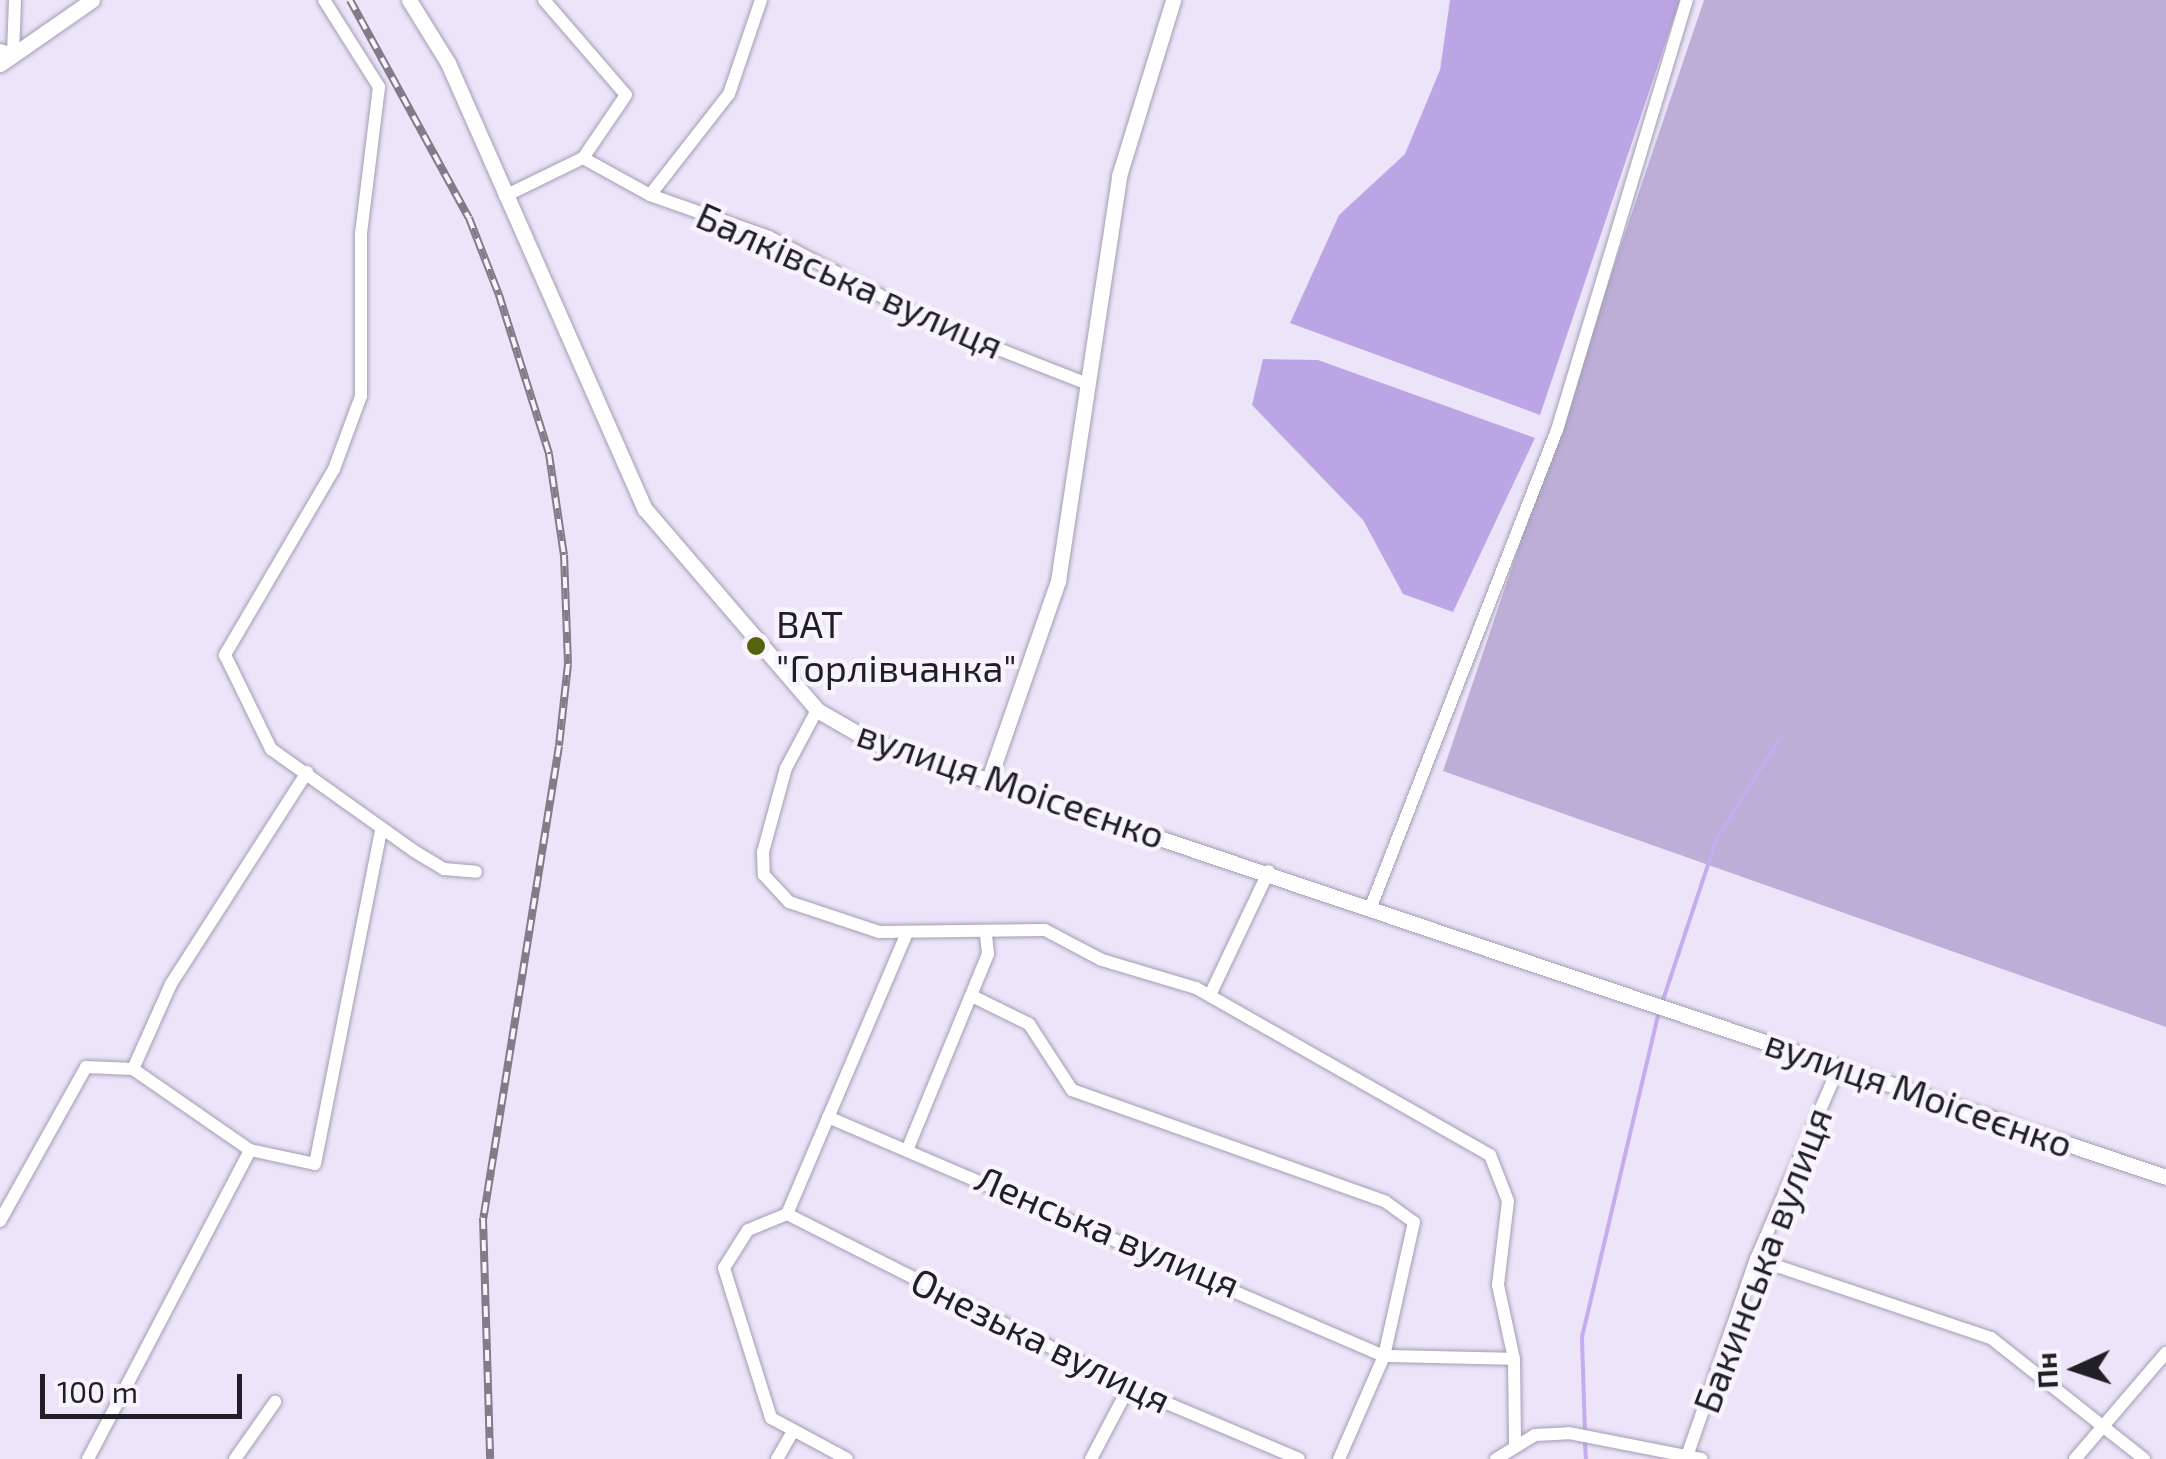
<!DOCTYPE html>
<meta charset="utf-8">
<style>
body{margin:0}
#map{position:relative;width:2166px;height:1459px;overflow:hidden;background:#ece5fa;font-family:"Exo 2",sans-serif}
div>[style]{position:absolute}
.green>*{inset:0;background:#bcaed6}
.forest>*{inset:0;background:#bca5e5}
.stream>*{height:4px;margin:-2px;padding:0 2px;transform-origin:2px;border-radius:2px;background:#c4aced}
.roads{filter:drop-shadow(0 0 2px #a49db1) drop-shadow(0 0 2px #a49db1)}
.minor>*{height:12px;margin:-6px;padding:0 6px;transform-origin:6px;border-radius:6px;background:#fff}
.tertiary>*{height:15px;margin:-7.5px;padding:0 7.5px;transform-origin:7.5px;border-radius:7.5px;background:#fff}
.rail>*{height:8px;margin-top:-4px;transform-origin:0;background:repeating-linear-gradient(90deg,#f7f4fd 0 11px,#807c89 0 22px);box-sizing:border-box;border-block:2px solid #807c89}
.dots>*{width:28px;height:28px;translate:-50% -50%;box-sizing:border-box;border:5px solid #f7f4fd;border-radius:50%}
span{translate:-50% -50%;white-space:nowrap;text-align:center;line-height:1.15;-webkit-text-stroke:9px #f7f4fd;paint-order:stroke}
.street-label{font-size:38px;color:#211f26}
.poi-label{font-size:38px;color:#211f26}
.left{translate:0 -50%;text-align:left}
.north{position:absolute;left:2026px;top:1319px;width:100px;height:100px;-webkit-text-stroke:8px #f7f4fd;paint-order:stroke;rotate:267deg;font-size:28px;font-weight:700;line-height:40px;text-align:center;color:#211f26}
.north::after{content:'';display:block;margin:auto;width:35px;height:45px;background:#211f26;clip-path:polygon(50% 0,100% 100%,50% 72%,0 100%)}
.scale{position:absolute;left:40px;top:1374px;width:202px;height:45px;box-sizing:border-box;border:5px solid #211f26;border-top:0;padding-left:12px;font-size:30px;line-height:35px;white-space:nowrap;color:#211f26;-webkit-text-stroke:8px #f7f4fd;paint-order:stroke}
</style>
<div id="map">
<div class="green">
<div style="clip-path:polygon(1704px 0,2166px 0,2166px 1027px,1443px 771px)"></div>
</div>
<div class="forest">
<div style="clip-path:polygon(1450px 0,1680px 0,1540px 415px,1290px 323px,1339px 215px,1405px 154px,1440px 70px)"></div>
<div style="clip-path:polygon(1263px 359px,1318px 360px,1535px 438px,1453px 612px,1403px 594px,1363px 520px,1252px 405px)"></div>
</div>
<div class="stream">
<div style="left:1662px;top:1003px;width:174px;rotate:-71.6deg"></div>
<div style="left:1717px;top:838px;width:116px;rotate:-57.7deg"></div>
<div style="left:1585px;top:1433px;width:96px;rotate:-91.8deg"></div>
<div style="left:1582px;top:1337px;width:334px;rotate:-76.7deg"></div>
<div style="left:1585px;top:1442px;width:17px;rotate:87deg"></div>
</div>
<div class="roads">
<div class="minor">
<div style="left:324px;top:0;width:103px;rotate:57.7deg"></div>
<div style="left:379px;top:87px;width:148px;rotate:97deg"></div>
<div style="left:361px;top:234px;width:162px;rotate:90deg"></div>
<div style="left:361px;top:396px;width:78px;rotate:110.3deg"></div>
<div style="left:334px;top:469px;width:216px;rotate:120.4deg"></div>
<div style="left:225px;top:655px;width:105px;rotate:63.9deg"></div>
<div style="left:271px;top:749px;width:176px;rotate:35.5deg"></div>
<div style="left:414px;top:851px;width:35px;rotate:31deg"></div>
<div style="left:444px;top:869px;width:32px;rotate:5deg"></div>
<div style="left:544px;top:0;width:125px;rotate:49.2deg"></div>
<div style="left:626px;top:95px;width:76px;rotate:124.3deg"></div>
<div style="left:583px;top:158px;width:77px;rotate:28.9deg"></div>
<div style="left:650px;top:195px;width:126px;rotate:19.4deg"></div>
<div style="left:769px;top:237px;width:184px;rotate:27.8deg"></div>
<div style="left:932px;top:323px;width:164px;rotate:21.4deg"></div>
<div style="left:0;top:50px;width:14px;rotate:17deg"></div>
<div style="left:13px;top:54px;width:54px;rotate:-87.9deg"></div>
<div style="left:650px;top:195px;width:128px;rotate:-52deg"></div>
<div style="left:729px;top:94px;width:99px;rotate:-71.2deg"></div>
<div style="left:505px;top:196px;width:87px;rotate:-26deg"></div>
<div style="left:817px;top:710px;width:66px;rotate:118.1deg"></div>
<div style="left:786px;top:768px;width:87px;rotate:105.3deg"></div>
<div style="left:763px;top:852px;width:23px;rotate:88deg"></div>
<div style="left:764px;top:875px;width:37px;rotate:47deg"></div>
<div style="left:789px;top:902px;width:95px;rotate:18.4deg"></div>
<div style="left:879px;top:932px;width:166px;rotate:-0.7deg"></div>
<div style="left:1045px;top:930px;width:64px;rotate:27.8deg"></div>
<div style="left:1102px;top:960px;width:98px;rotate:16.6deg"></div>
<div style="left:1196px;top:988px;width:338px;rotate:29.6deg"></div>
<div style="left:1490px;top:1155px;width:49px;rotate:68.6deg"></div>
<div style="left:1508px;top:1201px;width:85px;rotate:96.8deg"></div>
<div style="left:1498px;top:1285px;width:76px;rotate:77.8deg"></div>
<div style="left:1514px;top:1359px;width:85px;rotate:89.3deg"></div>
<div style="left:1372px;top:904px;width:509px;rotate:-68.68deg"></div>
<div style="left:1557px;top:430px;width:449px;rotate:-73.2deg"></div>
<div style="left:1210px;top:995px;width:137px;rotate:-64.6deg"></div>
<div style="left:972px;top:996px;width:64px;rotate:26.2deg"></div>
<div style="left:1029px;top:1024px;width:79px;rotate:56.9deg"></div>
<div style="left:1072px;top:1090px;width:333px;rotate:19.6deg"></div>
<div style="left:1386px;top:1202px;width:34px;rotate:36deg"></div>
<div style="left:1414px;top:1222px;width:137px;rotate:102.6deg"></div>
<div style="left:1384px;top:1356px;width:112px;rotate:113.6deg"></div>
<div style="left:133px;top:1069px;width:93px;rotate:-65.9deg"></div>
<div style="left:171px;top:984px;width:252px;rotate:-57.3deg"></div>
<div style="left:828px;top:1117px;width:605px;rotate:23.26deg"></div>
<div style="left:1384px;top:1356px;width:130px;rotate:1.3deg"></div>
<div style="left:908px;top:1148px;width:210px;rotate:-67.6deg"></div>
<div style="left:988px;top:954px;width:18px;rotate:-96deg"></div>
<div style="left:787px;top:1214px;width:386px;rotate:26.8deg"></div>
<div style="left:1131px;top:1388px;width:182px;rotate:22.9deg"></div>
<div style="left:787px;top:1214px;width:42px;rotate:157.7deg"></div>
<div style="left:748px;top:1230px;width:45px;rotate:122.3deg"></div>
<div style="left:724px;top:1268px;width:157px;rotate:72.6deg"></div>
<div style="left:771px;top:1418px;width:86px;rotate:28.3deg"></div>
<div style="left:787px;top:1214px;width:306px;rotate:-66.9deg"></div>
<div style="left:0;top:1221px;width:176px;rotate:-60.8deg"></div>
<div style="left:86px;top:1067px;width:47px;rotate:2.4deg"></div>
<div style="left:133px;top:1069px;width:142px;rotate:34.7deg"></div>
<div style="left:250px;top:1150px;width:66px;rotate:12.2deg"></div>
<div style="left:315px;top:1164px;width:340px;rotate:-78.8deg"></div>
<div style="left:1756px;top:1259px;width:248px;rotate:18.6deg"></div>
<div style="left:1991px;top:1338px;width:195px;rotate:38.3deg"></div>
<div style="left:1687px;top:1456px;width:209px;rotate:-70.7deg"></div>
<div style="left:1756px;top:1259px;width:210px;rotate:-66.7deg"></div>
<div style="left:88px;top:1459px;width:349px;rotate:-62.3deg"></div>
<div style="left:235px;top:1459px;width:70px;rotate:-54.9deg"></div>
<div style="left:777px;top:1459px;width:28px;rotate:-60deg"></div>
<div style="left:1091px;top:1459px;width:81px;rotate:-62.2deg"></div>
<div style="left:1496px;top:1459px;width:46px;rotate:-31.6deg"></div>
<div style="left:1535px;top:1435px;width:34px;rotate:-3deg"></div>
<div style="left:1569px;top:1433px;width:135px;rotate:11.1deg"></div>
<div style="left:2075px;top:1459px;width:140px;rotate:-49.4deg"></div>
</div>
<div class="tertiary">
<div style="left:409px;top:0;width:74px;rotate:58.2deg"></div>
<div style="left:448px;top:63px;width:488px;rotate:66.2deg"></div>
<div style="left:645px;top:509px;width:265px;rotate:49.4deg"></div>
<div style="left:817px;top:710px;width:62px;rotate:29.9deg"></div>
<div style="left:871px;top:741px;width:1366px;rotate:18.61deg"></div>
<div style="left:0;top:64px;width:112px;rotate:-34.8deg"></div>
<div style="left:988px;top:782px;width:213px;rotate:-70.8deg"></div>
<div style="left:1058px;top:581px;width:410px;rotate:-81.4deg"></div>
<div style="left:1119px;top:176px;width:184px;rotate:-72.9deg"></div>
</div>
</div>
<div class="rail">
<div style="left:350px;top:0;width:248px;rotate:61.4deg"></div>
<div style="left:469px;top:218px;width:83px;rotate:68.7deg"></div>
<div style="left:499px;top:295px;width:167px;rotate:72.5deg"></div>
<div style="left:549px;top:454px;width:102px;rotate:81.6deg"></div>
<div style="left:564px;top:555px;width:109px;rotate:87.9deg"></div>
<div style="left:568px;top:664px;width:82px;rotate:96.3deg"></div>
<div style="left:559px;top:746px;width:478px;rotate:99.1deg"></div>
<div style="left:483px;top:1218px;width:241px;rotate:88.3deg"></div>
</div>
<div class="dots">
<div style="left:756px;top:646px;background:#53640c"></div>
</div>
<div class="street-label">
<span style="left:850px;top:280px;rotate:24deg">Балківська вулиця</span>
<span style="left:1011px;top:784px;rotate:19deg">вулиця Моісеєнко</span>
<span style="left:1919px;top:1093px;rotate:19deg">вулиця Моісеєнко</span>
<span style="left:1108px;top:1231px;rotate:23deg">Ленська вулиця</span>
<span style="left:1762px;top:1260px;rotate:-69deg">Бакинська вулиця</span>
<span style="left:1041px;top:1340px;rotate:26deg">Онезька вулиця</span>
</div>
<div class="poi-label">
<span class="left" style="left:776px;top:646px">ВАТ<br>"Горлівчанка"</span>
</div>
<div class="north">Пн</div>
<div class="scale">100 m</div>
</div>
